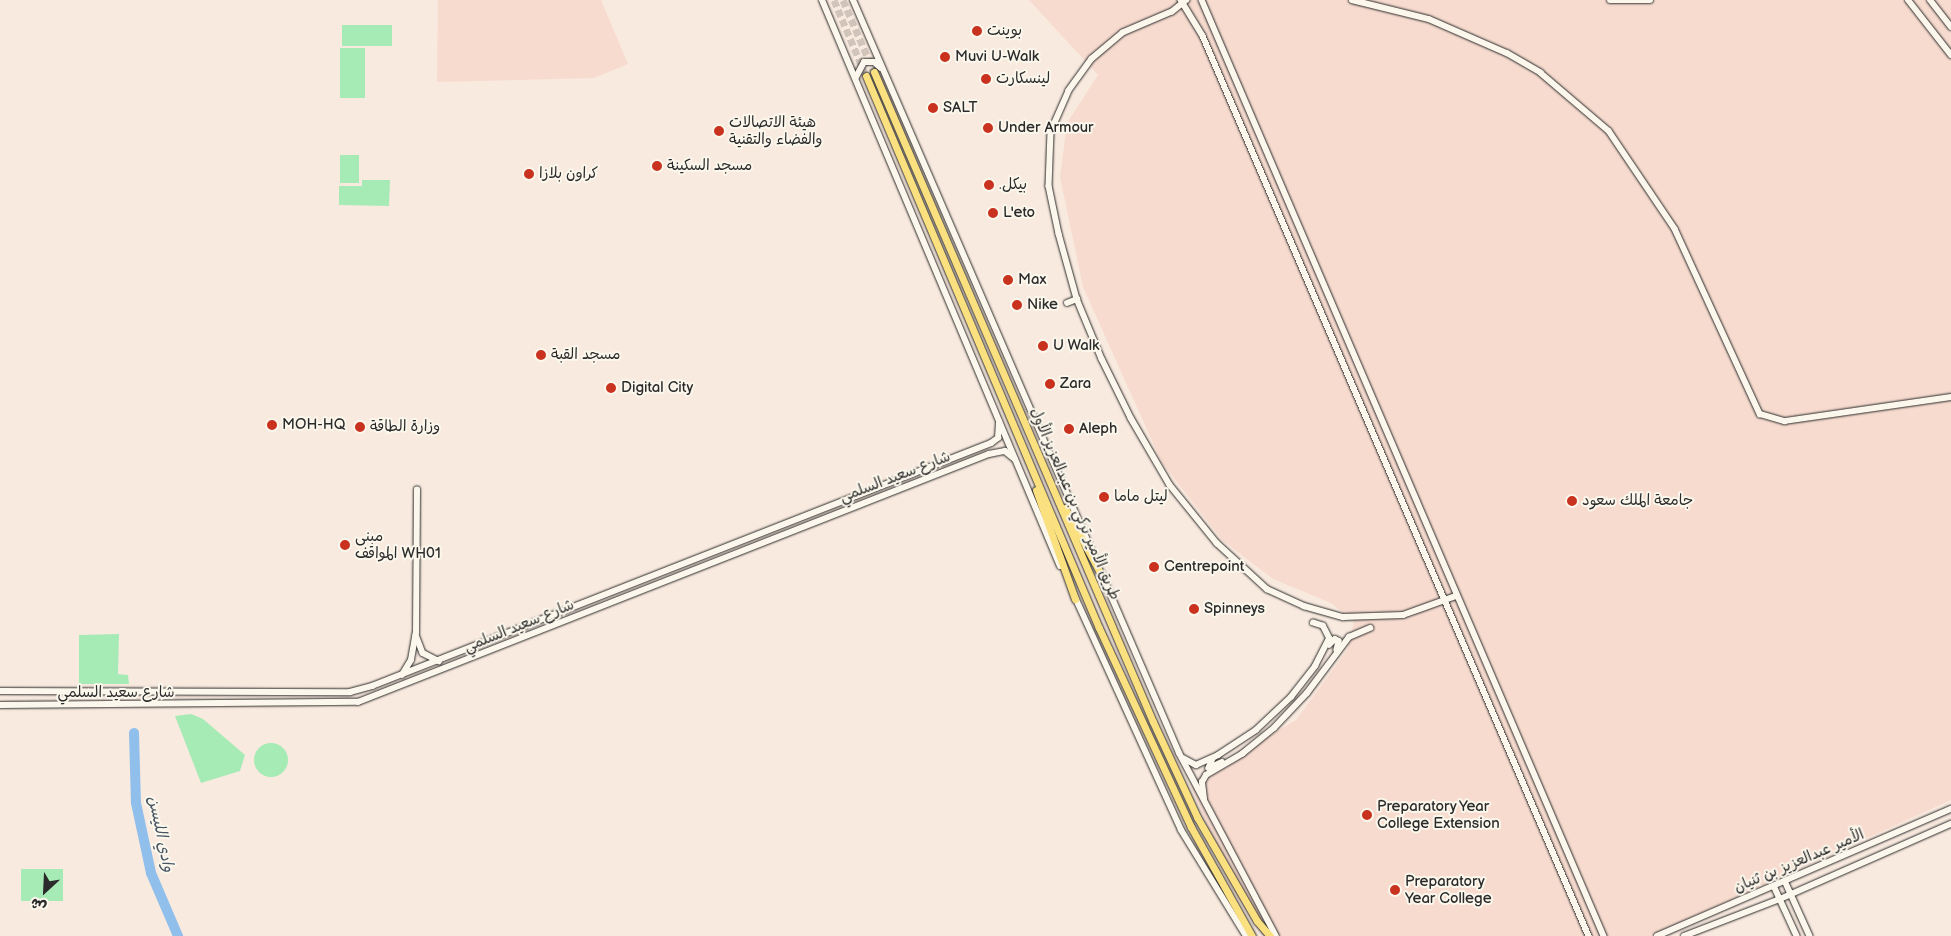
<!DOCTYPE html>
<meta charset="utf-8">
<style>
body{margin:0}
#map{position:relative;width:1951px;height:936px;overflow:hidden;background:#f9eadf;font-family:"Balsamiq Sans","Playpen Sans Arabic",sans-serif}
div>[style]{position:absolute}
.built>*{inset:0;background:#f7dbcf}
.green>*{inset:0;background:#a6ebb6;transform-origin:0 0}
.round{border-radius:50%}
.river>*{height:10px;margin:-5px;padding:0 5px;transform-origin:5px;border-radius:5px;background:#90bfeb}
.primary-tunnel>*{height:7px;margin-top:-3.5px;transform-origin:0;background:repeating-linear-gradient(90deg,#d0c4bb 0 7px,transparent 0 10.5px)}
.roads{filter:drop-shadow(0 0 1px #2b2b2b) drop-shadow(0 0 1px #2b2b2b)}
.tertiary>*{height:5.5px;margin:-2.75px;padding:0 2.75px;transform-origin:2.75px;border-radius:2.75px;background:#fbf7ec}
.secondary>*{height:6px;margin:-3px;padding:0 3px;transform-origin:3px;border-radius:3px;background:#fbf7ec}
.primary>*{height:7px;margin:-3.5px;padding:0 3.5px;transform-origin:3.5px;border-radius:3.5px;background:#fbe080}
.dots>*{width:14px;height:14px;translate:-50% -50%;box-sizing:border-box;border:2px solid #fbf7ec;border-radius:50%}
span{translate:-50% -50%;white-space:nowrap;text-align:center;line-height:1.15;-webkit-text-stroke:4px #fbf7ec;paint-order:stroke}
.poi-label{font-size:15px;color:#2b2b2b}
.left{translate:0 -50%;text-align:left}
.street-label{font-size:15px;color:#2b2b2b}
.water-label{font-size:16px;color:#495765;font-style:italic}
.north{position:absolute;left:20px;top:866px;width:50px;height:50px;-webkit-text-stroke:4px #fbf7ec;paint-order:stroke;rotate:205deg;font-size:14px;font-weight:700;line-height:20px;text-align:center;color:#2b2b2b}
.north::after{content:'';display:block;margin:auto;width:18px;height:22px;background:#2b2b2b;clip-path:polygon(50% 0,100% 100%,50% 72%,0 100%)}
</style>
<div id="map">
<div class="built">
<div style="clip-path:polygon(438px 0,601px 0,628px 64px,594px 78px,437px 82px)"></div>
<div style="clip-path:polygon(1029px 0,1951px 0,1951px 800px,1651px 936px,1263px 936px,1229px 884px,1190px 782px,1296px 720px,1347px 650px,1354px 622px,1331px 603px,1273px 579px,1222px 540px,1162px 463px,1083px 287px,1060px 177px,1067px 123px,1098px 75px)"></div>
</div>
<div class="green">
<div style="left:342px;top:25px;width:50px;height:21px"></div>
<div style="left:340px;top:48px;width:25px;height:50px"></div>
<div style="left:340px;top:155px;width:19px;height:28px"></div>
<div style="clip-path:polygon(362px 180px,390px 180px,389px 206px,339px 205px,339px 186px,362px 186px)"></div>
<div style="clip-path:polygon(119px 634px,118px 674px,128px 675px,129px 684px,79px 684px,79px 635px)"></div>
<div style="clip-path:polygon(191px 714px,203px 719px,245px 755px,240px 771px,201px 783px,175px 716px)"></div>
<div class="round" style="left:254px;top:743px;width:34px;height:34px"></div>
<div style="left:21px;top:869px;width:42px;height:32px"></div>
</div>
<div class="river">
<div style="left:134px;top:733px;width:70px;rotate:88.4deg"></div>
<div style="left:136px;top:803px;width:72px;rotate:77.9deg"></div>
<div style="left:151px;top:873px;width:69px;rotate:66.8deg"></div>
</div>
<div class="primary-tunnel">
<div style="left:834px;top:0;width:82px;rotate:67.2deg"></div>
<div style="left:843px;top:0;width:78px;rotate:66.7deg"></div>
</div>
<div class="roads">
<div class="tertiary">
<div style="left:1181px;top:0;width:42px;rotate:58.6deg"></div>
<div style="left:1203px;top:36px;width:979px;rotate:66.79deg"></div>
<div style="left:1187px;top:0;width:19px;rotate:141deg"></div>
<div style="left:1172px;top:12px;width:53px;rotate:156.8deg"></div>
<div style="left:1123px;top:33px;width:40px;rotate:140deg"></div>
<div style="left:1092px;top:59px;width:39px;rotate:126deg"></div>
<div style="left:1069px;top:91px;width:45px;rotate:113.7deg"></div>
<div style="left:1051px;top:132px;width:54px;rotate:92.1deg"></div>
<div style="left:1049px;top:186px;width:49px;rotate:78.2deg"></div>
<div style="left:1059px;top:234px;width:67px;rotate:74.5deg"></div>
<div style="left:1077px;top:299px;width:65px;rotate:67.4deg"></div>
<div style="left:1102px;top:359px;width:66px;rotate:63.8deg"></div>
<div style="left:1131px;top:418px;width:78px;rotate:59.8deg"></div>
<div style="left:1170px;top:485px;width:75px;rotate:51deg"></div>
<div style="left:1217px;top:543px;width:68px;rotate:42.6deg"></div>
<div style="left:1267px;top:589px;width:41px;rotate:24.7deg"></div>
<div style="left:1304px;top:606px;width:41px;rotate:15.8deg"></div>
<div style="left:1343px;top:617px;width:60px;rotate:-1.9deg"></div>
<div style="left:1403px;top:615px;width:56px;rotate:-19.7deg"></div>
<div style="left:1202px;top:0;width:1019px;rotate:66.76deg"></div>
<div style="left:1352px;top:0;width:79px;rotate:13.9deg"></div>
<div style="left:1429px;top:19px;width:85px;rotate:23.6deg"></div>
<div style="left:1507px;top:53px;width:39px;rotate:30deg"></div>
<div style="left:1541px;top:73px;width:89px;rotate:40.5deg"></div>
<div style="left:1609px;top:131px;width:118px;rotate:56deg"></div>
<div style="left:1675px;top:229px;width:204px;rotate:65.3deg"></div>
<div style="left:1760px;top:414px;width:26px;rotate:16deg"></div>
<div style="left:1785px;top:421px;width:168px;rotate:-8.2deg"></div>
<div style="left:1067px;top:303px;width:11px;rotate:-22deg"></div>
<div style="left:416px;top:635px;width:19px;rotate:69deg"></div>
<div style="left:423px;top:653px;width:18px;rotate:27deg"></div>
<div style="left:1329px;top:645px;width:8px;rotate:-45deg"></div>
<div style="left:1335px;top:639px;width:4px;rotate:27deg"></div>
<div style="left:1339px;top:641px;width:9px;rotate:103deg"></div>
<div style="left:402px;top:675px;width:17px;rotate:-59deg"></div>
<div style="left:411px;top:660px;width:27px;rotate:-80deg"></div>
<div style="left:416px;top:633px;width:143px;rotate:-89.6deg"></div>
<div style="left:0;top:691px;width:350px;rotate:0.2deg"></div>
<div style="left:350px;top:692px;width:23px;rotate:-15deg"></div>
<div style="left:372px;top:686px;width:665px;rotate:-21.43deg"></div>
<div style="left:991px;top:443px;width:9px;rotate:-36deg"></div>
<div style="left:998px;top:438px;width:16px;rotate:-86deg"></div>
<div style="left:0;top:705px;width:358px;rotate:-0.5deg"></div>
<div style="left:358px;top:702px;width:678px;rotate:-21.46deg"></div>
<div style="left:989px;top:454px;width:16px;rotate:-11deg"></div>
<div style="left:1005px;top:451px;width:13px;rotate:39deg"></div>
<div style="left:1183px;top:758px;width:15px;rotate:28deg"></div>
<div style="left:1196px;top:765px;width:24px;rotate:-24deg"></div>
<div style="left:1218px;top:755px;width:45px;rotate:-33.3deg"></div>
<div style="left:1256px;top:730px;width:48px;rotate:-43.3deg"></div>
<div style="left:1291px;top:697px;width:39px;rotate:-52deg"></div>
<div style="left:1315px;top:666px;width:31px;rotate:-63deg"></div>
<div style="left:1329px;top:638px;width:13px;rotate:-117deg"></div>
<div style="left:1323px;top:626px;width:10px;rotate:-163deg"></div>
<div style="left:1213px;top:759px;width:10px;rotate:114deg"></div>
<div style="left:1209px;top:768px;width:14px;rotate:-25deg"></div>
<div style="left:1204px;top:799px;width:17px;rotate:-97deg"></div>
<div style="left:1202px;top:782px;width:8px;rotate:-60deg"></div>
<div style="left:1206px;top:775px;width:42px;rotate:-30.3deg"></div>
<div style="left:1242px;top:754px;width:41px;rotate:-39.1deg"></div>
<div style="left:1274px;top:728px;width:48px;rotate:-46.7deg"></div>
<div style="left:1307px;top:693px;width:70px;rotate:-53.1deg"></div>
<div style="left:1349px;top:637px;width:23px;rotate:-23deg"></div>
<div style="left:1785px;top:881px;width:60px;rotate:65.6deg"></div>
<div style="left:1774px;top:886px;width:55px;rotate:65.3deg"></div>
<div style="left:1657px;top:936px;width:320px;rotate:-23.4deg"></div>
<div style="left:1684px;top:936px;width:103px;rotate:-21.1deg"></div>
<div style="left:1780px;top:899px;width:187px;rotate:-23.7deg"></div>
</div>
<div class="secondary">
<div style="left:822px;top:0;width:614px;rotate:67.19deg"></div>
<div style="left:853px;top:0;width:606px;rotate:66.57deg"></div>
<div style="left:1610px;top:0;width:40px"></div>
<div style="left:1908px;top:0;width:70px;rotate:52deg"></div>
<div style="left:1930px;top:0;width:34px;rotate:52deg"></div>
<div style="left:856px;top:77px;width:17px;rotate:-62deg"></div>
<div style="left:864px;top:62px;width:10px"></div>
<div style="left:874px;top:62px;width:9px;rotate:41deg"></div>
<div style="left:1102px;top:575px;width:194px;rotate:66.6deg"></div>
<div style="left:1179px;top:753px;width:207px;rotate:62.1deg"></div>
<div style="left:1074px;top:595px;width:258px;rotate:65.5deg"></div>
<div style="left:1181px;top:830px;width:124px;rotate:58.5deg"></div>
</div>
<div class="primary">
<div style="left:874px;top:72px;width:707px;rotate:66.77deg"></div>
<div style="left:1153px;top:722px;width:105px;rotate:65.1deg"></div>
<div style="left:1197px;top:817px;width:120px;rotate:60deg"></div>
<div style="left:1257px;top:921px;width:20px;rotate:49deg"></div>
<div style="left:866px;top:76px;width:599px;rotate:67.12deg"></div>
<div style="left:1099px;top:628px;width:219px;rotate:65.2deg"></div>
<div style="left:1191px;top:827px;width:125px;rotate:60.8deg"></div>
<div style="left:1036px;top:490px;width:116px;rotate:70.3deg"></div>
<div style="left:1065px;top:508px;width:80px;rotate:61.5deg"></div>
</div>
</div>
<div class="dots">
<div style="left:977px;top:31px;background:#c8321e"></div>
<div style="left:945px;top:57px;background:#c8321e"></div>
<div style="left:986px;top:79px;background:#c8321e"></div>
<div style="left:933px;top:108px;background:#c8321e"></div>
<div style="left:988px;top:128px;background:#c8321e"></div>
<div style="left:719px;top:131px;background:#c8321e"></div>
<div style="left:657px;top:166px;background:#c8321e"></div>
<div style="left:529px;top:174px;background:#c8321e"></div>
<div style="left:989px;top:185px;background:#c8321e"></div>
<div style="left:993px;top:213px;background:#c8321e"></div>
<div style="left:1008px;top:280px;background:#c8321e"></div>
<div style="left:1017px;top:305px;background:#c8321e"></div>
<div style="left:1043px;top:346px;background:#c8321e"></div>
<div style="left:541px;top:355px;background:#c8321e"></div>
<div style="left:1050px;top:384px;background:#c8321e"></div>
<div style="left:611px;top:388px;background:#c8321e"></div>
<div style="left:272px;top:425px;background:#c8321e"></div>
<div style="left:360px;top:427px;background:#c8321e"></div>
<div style="left:1069px;top:429px;background:#c8321e"></div>
<div style="left:1104px;top:497px;background:#c8321e"></div>
<div style="left:1572px;top:501px;background:#c8321e"></div>
<div style="left:345px;top:545px;background:#c8321e"></div>
<div style="left:1154px;top:567px;background:#c8321e"></div>
<div style="left:1194px;top:609px;background:#c8321e"></div>
<div style="left:1367px;top:815px;background:#c8321e"></div>
<div style="left:1395px;top:890px;background:#c8321e"></div>
</div>
<div class="poi-label">
<span class="left" style="left:987px;top:31px">بوينت</span>
<span class="left" style="left:955px;top:57px">Muvi U-Walk</span>
<span class="left" style="left:996px;top:79px">لينسكارت</span>
<span class="left" style="left:943px;top:108px">SALT</span>
<span class="left" style="left:729px;top:131px">هيئة الاتصالات<br>والفضاء والتقنية</span>
<span class="left" style="left:998px;top:128px">Under Armour</span>
<span class="left" style="left:667px;top:166px">مسجد السكينة</span>
<span class="left" style="left:539px;top:174px">كراون بلازا</span>
<span class="left" style="left:999px;top:185px">.بيكل</span>
<span class="left" style="left:1003px;top:213px">L'eto</span>
<span class="left" style="left:1018px;top:280px">Max</span>
<span class="left" style="left:1027px;top:305px">Nike</span>
<span class="left" style="left:1053px;top:346px">U Walk</span>
<span class="left" style="left:551px;top:355px">مسجد القبة</span>
<span class="left" style="left:1060px;top:384px">Zara</span>
<span class="left" style="left:621px;top:388px">Digital City</span>
<span class="left" style="left:282px;top:425px">MOH-HQ</span>
<span class="left" style="left:370px;top:427px">وزارة الطاقة</span>
<span class="left" style="left:1079px;top:429px">Aleph</span>
<span class="left" style="left:1114px;top:497px">ليتل ماما</span>
<span class="left" style="left:1582px;top:501px">جامعة الملك سعود</span>
<span class="left" style="left:355px;top:545px">مبنى<br>المواقف WH01</span>
<span class="left" style="left:1164px;top:567px">Centrepoint</span>
<span class="left" style="left:1204px;top:609px">Spinneys</span>
<span class="left" style="left:1377px;top:815px">Preparatory Year<br>College Extension</span>
<span class="left" style="left:1405px;top:890px">Preparatory<br>Year College</span>
</div>
<div class="street-label">
<span style="left:895px;top:477px;rotate:-21deg">شارع سعيد السلمي</span>
<span style="left:1075px;top:504px;rotate:67deg">طريق الأمير تركي بن عبدالعزيز الأول</span>
<span style="left:519px;top:626px;rotate:-22deg">شارع سعيد السلمي</span>
<span style="left:116px;top:693px">شارع سعيد السلمي</span>
<span style="left:1799px;top:861px;rotate:-23deg">الأمير عبدالعزيز بن ثنيان</span>
</div>
<div class="water-label">
<span style="left:160px;top:834px;rotate:78deg">وادي الليسن</span>
</div>
<div class="north">ش</div>
</div>
